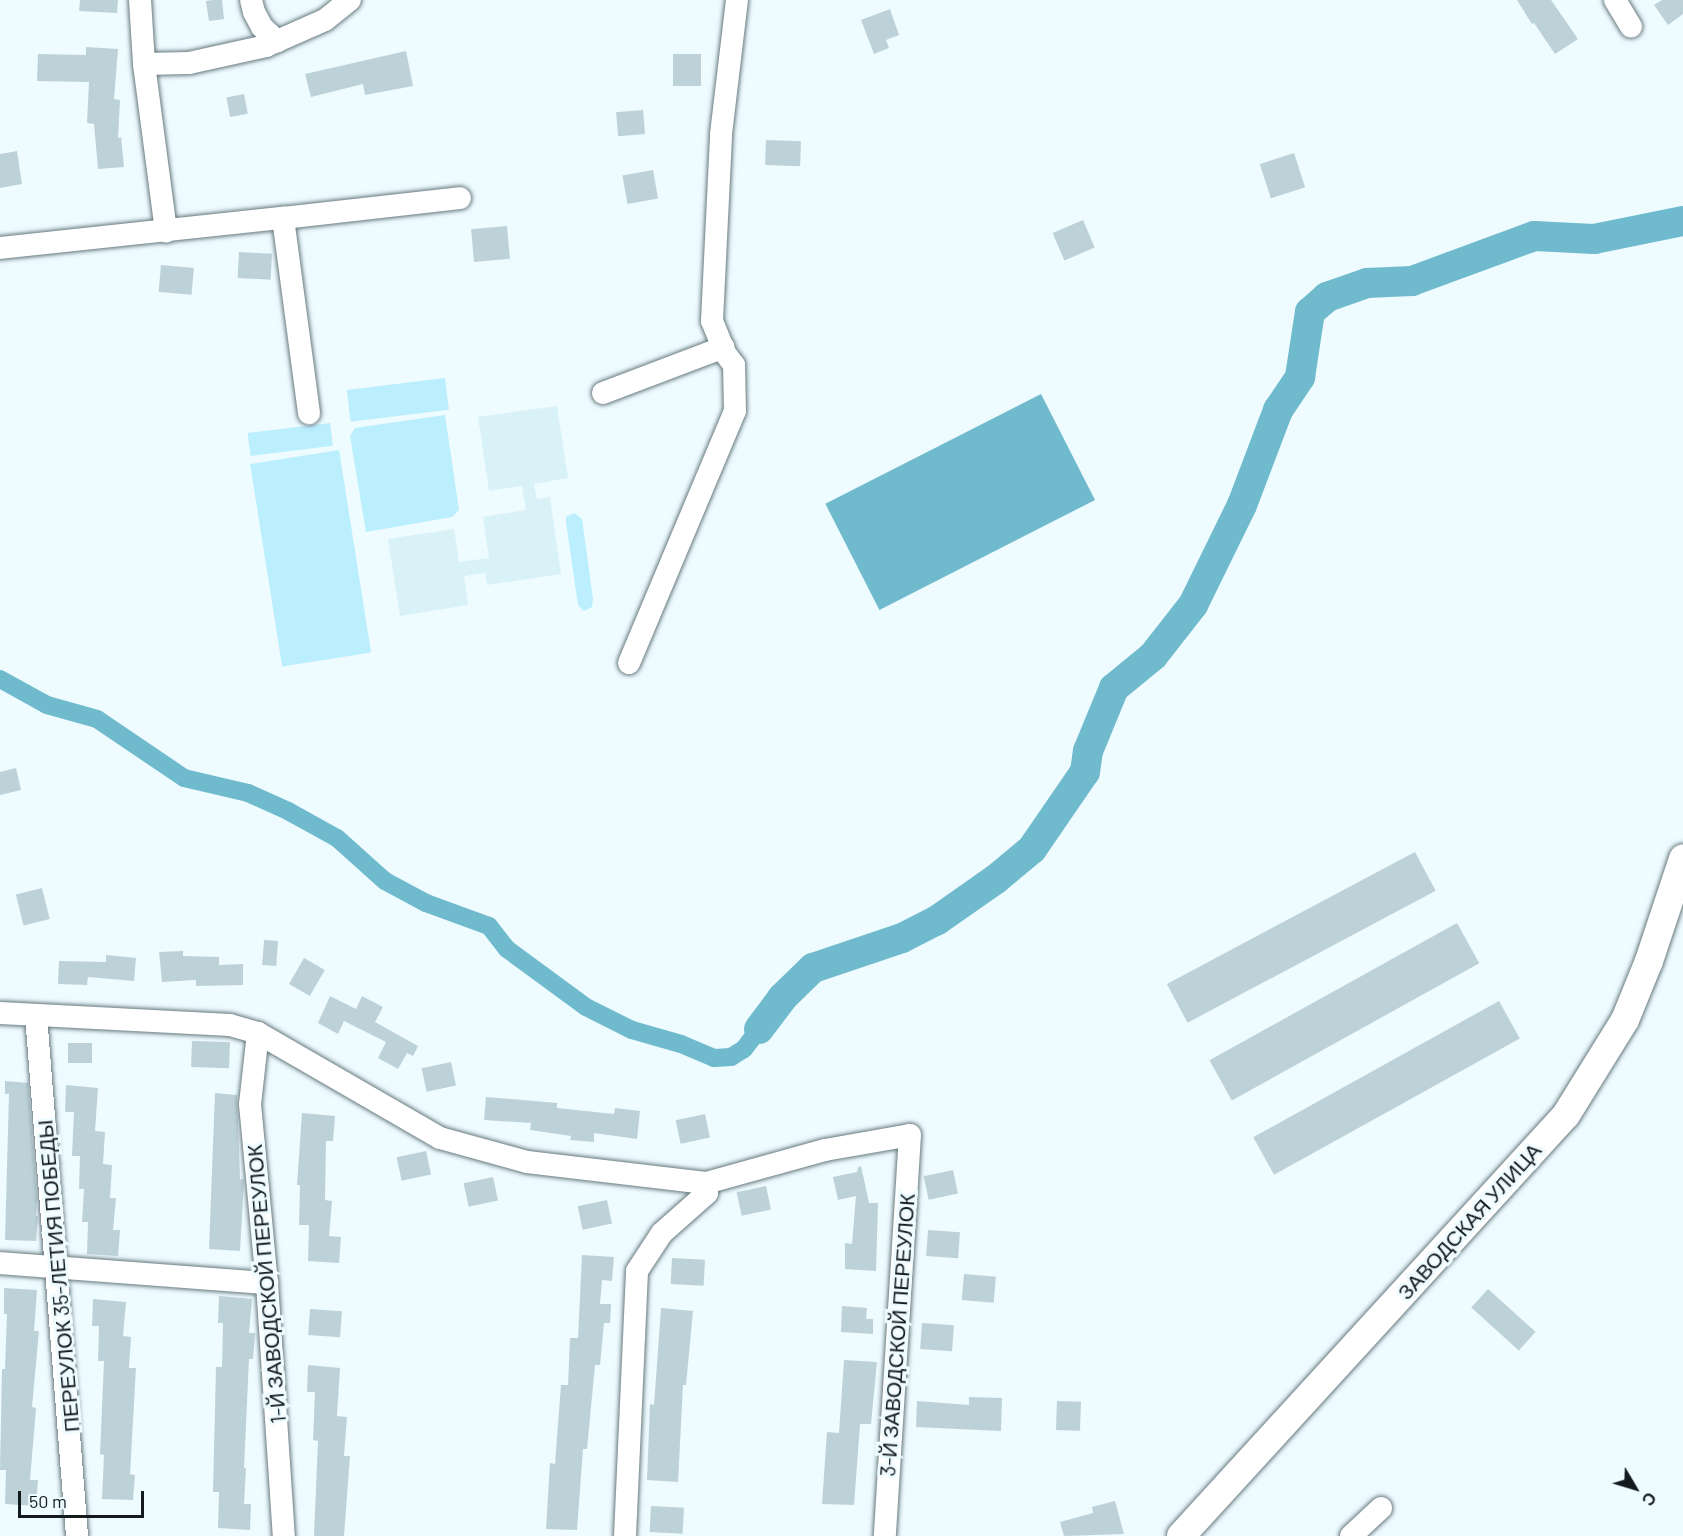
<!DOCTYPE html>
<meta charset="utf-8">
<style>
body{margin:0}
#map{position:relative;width:1683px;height:1536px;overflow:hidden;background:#eefbff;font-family:Barlow,sans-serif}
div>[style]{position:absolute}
.built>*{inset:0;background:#d9f2f8}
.green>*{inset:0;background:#bbeffe;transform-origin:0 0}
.water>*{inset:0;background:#70bace;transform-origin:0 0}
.canal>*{height:18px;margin:-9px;padding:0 9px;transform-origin:9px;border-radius:9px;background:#70bace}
.river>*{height:30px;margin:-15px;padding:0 15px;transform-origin:15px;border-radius:15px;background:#70bace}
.building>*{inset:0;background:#bdd2d8;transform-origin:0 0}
.roads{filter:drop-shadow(0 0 2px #677a80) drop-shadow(0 0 2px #677a80)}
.minor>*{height:22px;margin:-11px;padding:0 11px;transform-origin:11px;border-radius:11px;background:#fff}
.major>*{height:28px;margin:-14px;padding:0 14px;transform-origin:14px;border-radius:14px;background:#fff}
span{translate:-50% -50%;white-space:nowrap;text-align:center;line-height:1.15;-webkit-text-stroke:6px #eefbff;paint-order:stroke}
.street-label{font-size:21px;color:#131a1c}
.north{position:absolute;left:1605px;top:1458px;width:60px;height:60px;-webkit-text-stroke:4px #eefbff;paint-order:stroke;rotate:128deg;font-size:16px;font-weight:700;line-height:24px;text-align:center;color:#131a1c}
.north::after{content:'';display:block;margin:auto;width:21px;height:27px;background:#131a1c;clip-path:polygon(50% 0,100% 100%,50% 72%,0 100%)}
.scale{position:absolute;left:18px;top:1491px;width:126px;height:27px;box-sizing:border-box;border:3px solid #131a1c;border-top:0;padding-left:8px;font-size:18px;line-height:21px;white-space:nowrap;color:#131a1c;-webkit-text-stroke:4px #eefbff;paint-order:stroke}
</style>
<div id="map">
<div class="built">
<div style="clip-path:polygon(557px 406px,568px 478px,534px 484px,537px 499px,550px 497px,561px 574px,487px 585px,485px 573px,464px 576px,468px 605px,400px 616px,388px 539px,454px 529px,459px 562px,489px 558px,483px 517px,526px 510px,522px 486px,489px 491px,478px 417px)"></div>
</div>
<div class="green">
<div style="left:445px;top:378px;width:32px;height:99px;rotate:83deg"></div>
<div style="clip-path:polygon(445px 415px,459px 510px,452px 517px,366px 532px,350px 436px,355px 428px)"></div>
<div style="left:330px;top:423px;width:23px;height:83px;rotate:83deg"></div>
<div style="left:339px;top:450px;width:205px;height:90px;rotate:81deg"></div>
<div style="clip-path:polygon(574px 513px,582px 519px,593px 599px,592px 607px,584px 611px,578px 605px,566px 522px,566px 517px)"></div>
</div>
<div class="water">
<div style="left:1041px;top:394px;width:119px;height:242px;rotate:63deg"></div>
</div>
<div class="canal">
<div style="left:0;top:679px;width:54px;rotate:29deg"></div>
<div style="left:47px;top:705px;width:52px;rotate:15.6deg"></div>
<div style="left:97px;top:719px;width:105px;rotate:34.1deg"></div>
<div style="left:184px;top:778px;width:66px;rotate:13.2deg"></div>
<div style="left:248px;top:793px;width:44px;rotate:24.2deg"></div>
<div style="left:288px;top:811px;width:56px;rotate:28.9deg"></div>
<div style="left:337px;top:838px;width:64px;rotate:41.9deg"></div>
<div style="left:385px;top:881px;width:47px;rotate:28.2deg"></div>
<div style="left:426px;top:903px;width:67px;rotate:20.1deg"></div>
<div style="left:489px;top:926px;width:29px;rotate:52deg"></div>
<div style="left:507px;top:949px;width:98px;rotate:36.3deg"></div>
<div style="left:586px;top:1007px;width:51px;rotate:26.6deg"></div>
<div style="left:632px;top:1030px;width:51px;rotate:15.9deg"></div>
<div style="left:681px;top:1044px;width:36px;rotate:23deg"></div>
<div style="left:714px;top:1058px;width:17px;rotate:-3deg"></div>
<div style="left:731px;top:1057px;width:15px;rotate:-32deg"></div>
<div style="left:744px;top:1049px;width:25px;rotate:-53deg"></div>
</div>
<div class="river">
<div style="left:759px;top:1029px;width:39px;rotate:-53deg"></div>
<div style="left:782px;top:998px;width:43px;rotate:-44.1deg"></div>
<div style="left:813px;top:968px;width:94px;rotate:-18.6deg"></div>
<div style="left:902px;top:938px;width:38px;rotate:-27deg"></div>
<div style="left:936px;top:921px;width:73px;rotate:-35deg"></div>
<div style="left:996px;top:879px;width:47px;rotate:-39.8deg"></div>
<div style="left:1032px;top:849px;width:93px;rotate:-55.5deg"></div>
<div style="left:1085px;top:772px;width:21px;rotate:-82deg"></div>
<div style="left:1088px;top:751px;width:68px;rotate:-67.6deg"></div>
<div style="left:1114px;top:688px;width:50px;rotate:-39.4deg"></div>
<div style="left:1153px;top:656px;width:65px;rotate:-51.9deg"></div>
<div style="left:1193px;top:605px;width:111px;rotate:-63.9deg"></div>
<div style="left:1242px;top:505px;width:102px;rotate:-69.2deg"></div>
<div style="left:1278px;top:410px;width:40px;rotate:-56deg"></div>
<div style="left:1300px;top:377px;width:66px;rotate:-81.3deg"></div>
<div style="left:1310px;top:312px;width:23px;rotate:-41deg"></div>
<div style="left:1327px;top:297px;width:42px;rotate:-19.3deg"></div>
<div style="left:1367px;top:283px;width:45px;rotate:-2.5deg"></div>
<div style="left:1412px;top:281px;width:130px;rotate:-20.2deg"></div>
<div style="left:1534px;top:236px;width:60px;rotate:2.9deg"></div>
<div style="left:1594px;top:239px;width:91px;rotate:-11.4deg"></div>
</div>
<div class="building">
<div style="clip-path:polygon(80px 0,118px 0,117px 13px,79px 11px)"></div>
<div style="clip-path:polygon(213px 0,222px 0,224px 19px,209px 21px,206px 1px)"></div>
<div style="clip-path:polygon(1517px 0,1551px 0,1578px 39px,1555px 54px,1534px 23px,1532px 24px)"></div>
<div style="clip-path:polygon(1662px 0,1683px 0,1683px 14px,1668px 25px,1654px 5px)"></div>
<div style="clip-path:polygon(890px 9px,899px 35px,886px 40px,889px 48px,874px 54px,861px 20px)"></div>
<div style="clip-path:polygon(86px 47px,118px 49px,114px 99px,120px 100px,118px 138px,121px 137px,124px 167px,98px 169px,94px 124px,87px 123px,89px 82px,37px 81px,38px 54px,86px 55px)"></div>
<div style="clip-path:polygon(406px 51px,413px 86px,365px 95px,363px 84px,311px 97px,305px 74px)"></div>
<div style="left:673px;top:54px;width:28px;height:32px"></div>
<div style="left:244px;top:94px;width:20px;height:18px;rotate:79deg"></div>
<div style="left:643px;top:110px;width:24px;height:27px;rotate:85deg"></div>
<div style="left:766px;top:140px;width:35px;height:25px;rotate:2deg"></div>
<div style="clip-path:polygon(17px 151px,22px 184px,0 188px,0 154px)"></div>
<div style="left:1294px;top:153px;width:36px;height:36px;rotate:72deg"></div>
<div style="left:653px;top:170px;width:29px;height:31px;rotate:80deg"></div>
<div style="left:1083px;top:220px;width:30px;height:33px;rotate:67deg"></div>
<div style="left:507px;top:226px;width:33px;height:36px;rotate:85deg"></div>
<div style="left:239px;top:252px;width:33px;height:26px;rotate:3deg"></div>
<div style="left:161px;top:265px;width:33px;height:27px;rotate:5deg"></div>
<div style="clip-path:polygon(16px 768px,21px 790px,0 795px,0 772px)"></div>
<div style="left:1415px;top:852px;width:44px;height:281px;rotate:62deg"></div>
<div style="left:42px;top:888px;width:32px;height:27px;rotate:76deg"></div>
<div style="left:1457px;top:923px;width:46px;height:283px;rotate:61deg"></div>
<div style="left:264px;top:940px;width:14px;height:25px;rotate:4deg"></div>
<div style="clip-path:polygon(183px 951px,183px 956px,219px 957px,219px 965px,243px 964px,243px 985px,196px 986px,196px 980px,162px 982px,159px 952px)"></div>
<div style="clip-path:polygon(106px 955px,136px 958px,134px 981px,88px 977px,87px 985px,58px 984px,59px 961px,106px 962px)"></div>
<div style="left:304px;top:958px;width:24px;height:30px;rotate:30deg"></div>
<div style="clip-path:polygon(330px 996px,356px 1009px,362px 996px,383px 1007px,375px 1022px,418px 1046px,413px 1056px,407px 1053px,398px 1069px,378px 1058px,386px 1042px,344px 1021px,338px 1034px,318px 1023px)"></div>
<div style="left:1499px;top:1001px;width:43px;height:281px;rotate:61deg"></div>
<div style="left:192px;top:1041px;width:38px;height:26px;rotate:2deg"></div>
<div style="left:68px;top:1043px;width:24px;height:20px"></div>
<div style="left:451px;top:1062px;width:24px;height:30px;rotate:78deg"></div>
<div style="clip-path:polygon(5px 1081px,28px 1083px,37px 1200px,36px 1216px,38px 1216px,36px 1241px,5px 1240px,9px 1094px,5px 1094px)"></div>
<div style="clip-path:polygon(66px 1085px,98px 1088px,95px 1131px,105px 1132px,103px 1164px,112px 1165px,110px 1198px,116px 1198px,113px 1230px,120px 1230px,118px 1256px,87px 1254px,88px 1222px,82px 1222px,84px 1189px,79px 1189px,80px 1156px,72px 1156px,74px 1112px,65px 1112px)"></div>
<div style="clip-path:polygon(215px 1093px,237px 1095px,240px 1179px,244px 1180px,240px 1251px,209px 1249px)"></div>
<div style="clip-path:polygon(486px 1097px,557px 1103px,557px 1108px,614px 1114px,615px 1108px,640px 1111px,637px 1139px,594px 1133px,594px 1142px,570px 1140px,571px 1136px,530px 1130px,531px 1123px,484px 1120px)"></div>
<div style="clip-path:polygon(302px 1113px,335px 1116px,333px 1141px,326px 1141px,325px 1200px,332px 1201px,329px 1236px,341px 1237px,339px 1263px,308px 1261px,309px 1225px,299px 1225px,300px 1185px,297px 1185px)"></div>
<div style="left:705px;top:1114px;width:24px;height:30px;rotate:78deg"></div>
<div style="left:426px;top:1151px;width:24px;height:30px;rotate:78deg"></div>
<div style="clip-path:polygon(861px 1166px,869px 1203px,878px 1203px,876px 1271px,845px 1269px,845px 1243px,852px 1244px,856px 1196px,838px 1200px,833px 1177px,857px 1172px,858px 1167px)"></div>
<div style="left:953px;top:1170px;width:24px;height:30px;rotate:78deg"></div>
<div style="left:493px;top:1177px;width:24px;height:30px;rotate:78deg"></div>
<div style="left:766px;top:1186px;width:24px;height:30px;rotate:78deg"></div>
<div style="left:607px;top:1200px;width:24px;height:30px;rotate:78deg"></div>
<div style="left:928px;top:1230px;width:32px;height:26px;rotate:4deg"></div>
<div style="clip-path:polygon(582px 1255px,614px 1257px,612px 1281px,602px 1280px,600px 1304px,611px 1304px,610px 1323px,604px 1323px,600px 1365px,595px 1365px,587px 1449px,583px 1449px,577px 1530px,546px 1529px,550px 1463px,555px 1464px,561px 1385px,568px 1385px,570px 1338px,578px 1338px)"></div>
<div style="left:672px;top:1258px;width:33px;height:26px;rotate:3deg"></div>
<div style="left:964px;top:1274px;width:32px;height:26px;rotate:5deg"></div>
<div style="clip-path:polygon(4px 1288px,37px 1290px,34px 1331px,39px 1331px,32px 1407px,36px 1408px,30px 1480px,38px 1480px,36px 1506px,5px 1504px,6px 1470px,0 1470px,2px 1369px,5px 1369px,7px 1314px,4px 1314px)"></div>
<div style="left:1488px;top:1289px;width:64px;height:25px;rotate:42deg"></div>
<div style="clip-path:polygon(219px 1296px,252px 1299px,249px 1333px,255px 1333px,253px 1359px,249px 1359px,244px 1468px,246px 1468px,244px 1504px,251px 1504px,250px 1530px,218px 1528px,219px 1492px,213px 1492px,216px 1367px,222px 1367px,223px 1323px,218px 1323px)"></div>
<div style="clip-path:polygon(93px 1299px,126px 1302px,123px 1336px,131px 1337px,129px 1368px,136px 1368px,130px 1474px,135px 1475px,133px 1500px,102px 1499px,104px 1455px,100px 1454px,104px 1361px,98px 1361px,99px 1326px,92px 1326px)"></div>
<div style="clip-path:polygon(842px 1306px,867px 1308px,866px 1319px,873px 1319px,873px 1334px,841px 1332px)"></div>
<div style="clip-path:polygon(661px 1308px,693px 1311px,686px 1385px,683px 1385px,678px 1482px,647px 1480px,650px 1404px,654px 1405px)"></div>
<div style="left:310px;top:1309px;width:32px;height:26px;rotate:4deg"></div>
<div style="left:922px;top:1323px;width:32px;height:26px;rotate:4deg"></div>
<div style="clip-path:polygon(844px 1360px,877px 1362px,871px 1424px,860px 1424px,854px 1505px,822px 1504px,827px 1432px,839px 1433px)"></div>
<div style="clip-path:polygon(308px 1365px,340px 1368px,337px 1416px,347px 1417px,344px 1456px,350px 1456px,344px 1536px,314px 1536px,318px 1441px,313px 1440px,315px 1392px,307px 1392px)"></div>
<div style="clip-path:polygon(969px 1397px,1002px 1398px,1001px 1431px,916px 1427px,917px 1401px,969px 1405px)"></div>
<div style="left:1057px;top:1401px;width:24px;height:29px;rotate:2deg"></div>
<div style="clip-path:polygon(1115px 1501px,1124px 1534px,1064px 1536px,1060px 1522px,1093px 1513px,1092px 1507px)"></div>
<div style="left:651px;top:1506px;width:33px;height:26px;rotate:3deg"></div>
</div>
<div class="roads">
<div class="minor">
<div style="left:140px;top:0;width:64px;rotate:86.4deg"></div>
<div style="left:144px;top:64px;width:169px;rotate:82.5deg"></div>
<div style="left:251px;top:0;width:12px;rotate:76deg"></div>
<div style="left:254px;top:12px;width:17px;rotate:62deg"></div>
<div style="left:262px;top:27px;width:21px;rotate:43deg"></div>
<div style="left:1615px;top:0;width:31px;rotate:59deg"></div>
<div style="left:144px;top:64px;width:45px;rotate:-1.3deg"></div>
<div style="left:189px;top:63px;width:79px;rotate:-12.4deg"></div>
<div style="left:266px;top:46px;width:64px;rotate:-23.8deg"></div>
<div style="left:325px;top:20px;width:32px;rotate:-39deg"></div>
<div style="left:283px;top:218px;width:178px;rotate:-6.4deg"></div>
<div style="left:0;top:248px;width:285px;rotate:-6.1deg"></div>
<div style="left:283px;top:218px;width:197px;rotate:82.4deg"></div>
<div style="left:603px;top:393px;width:129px;rotate:-20.8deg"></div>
<div style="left:629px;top:663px;width:273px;rotate:-67.2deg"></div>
<div style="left:735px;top:411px;width:46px;rotate:-91.2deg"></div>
<div style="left:734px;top:365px;width:15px;rotate:-127deg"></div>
<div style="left:725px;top:353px;width:35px;rotate:-112deg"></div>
<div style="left:712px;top:321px;width:187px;rotate:-87.2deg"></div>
<div style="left:721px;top:134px;width:135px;rotate:-83.2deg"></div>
<div style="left:0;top:1013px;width:230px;rotate:3deg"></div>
<div style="left:230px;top:1025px;width:29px;rotate:16deg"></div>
<div style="left:258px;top:1033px;width:210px;rotate:30deg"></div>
<div style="left:440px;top:1138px;width:90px;rotate:15.4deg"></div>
<div style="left:527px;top:1162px;width:180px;rotate:6.7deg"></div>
<div style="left:706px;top:1183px;width:123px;rotate:-15.5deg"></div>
<div style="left:825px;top:1150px;width:86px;rotate:-10deg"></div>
<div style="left:910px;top:1135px;width:402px;rotate:93.6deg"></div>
<div style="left:36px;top:1015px;width:523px;rotate:85.5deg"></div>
<div style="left:258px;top:1033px;width:71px;rotate:96.4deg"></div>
<div style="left:250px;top:1104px;width:180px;rotate:84.6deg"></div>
<div style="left:267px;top:1283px;width:254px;rotate:86.2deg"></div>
<div style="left:0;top:1263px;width:268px;rotate:4.3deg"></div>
<div style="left:625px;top:1536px;width:265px;rotate:-87.4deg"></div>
<div style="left:637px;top:1271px;width:45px;rotate:-56.7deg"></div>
<div style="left:662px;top:1233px;width:60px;rotate:-41.6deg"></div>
<div style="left:707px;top:1193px;width:10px;rotate:-96deg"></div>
<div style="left:1351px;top:1536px;width:41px;rotate:-43deg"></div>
</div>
<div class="major">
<div style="left:1181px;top:1536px;width:570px;rotate:-47.56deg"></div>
<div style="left:1566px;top:1115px;width:112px;rotate:-58.2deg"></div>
<div style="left:1625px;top:1020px;width:64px;rotate:-67.9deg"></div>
<div style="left:1649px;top:961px;width:108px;rotate:-71.6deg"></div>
</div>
</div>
<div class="street-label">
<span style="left:1469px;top:1221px;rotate:-48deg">ЗАВОДСКАЯ УЛИЦА</span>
<span style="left:58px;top:1276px;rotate:-95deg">ПЕРЕУЛОК 35-ЛЕТИЯ ПОБЕДЫ</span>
<span style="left:266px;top:1284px;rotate:-95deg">1-Й ЗАВОДСКОЙ ПЕРЕУЛОК</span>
<span style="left:897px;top:1335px;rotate:-86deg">3-Й ЗАВОДСКОЙ ПЕРЕУЛОК</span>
</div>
<div class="north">С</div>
<div class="scale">50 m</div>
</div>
